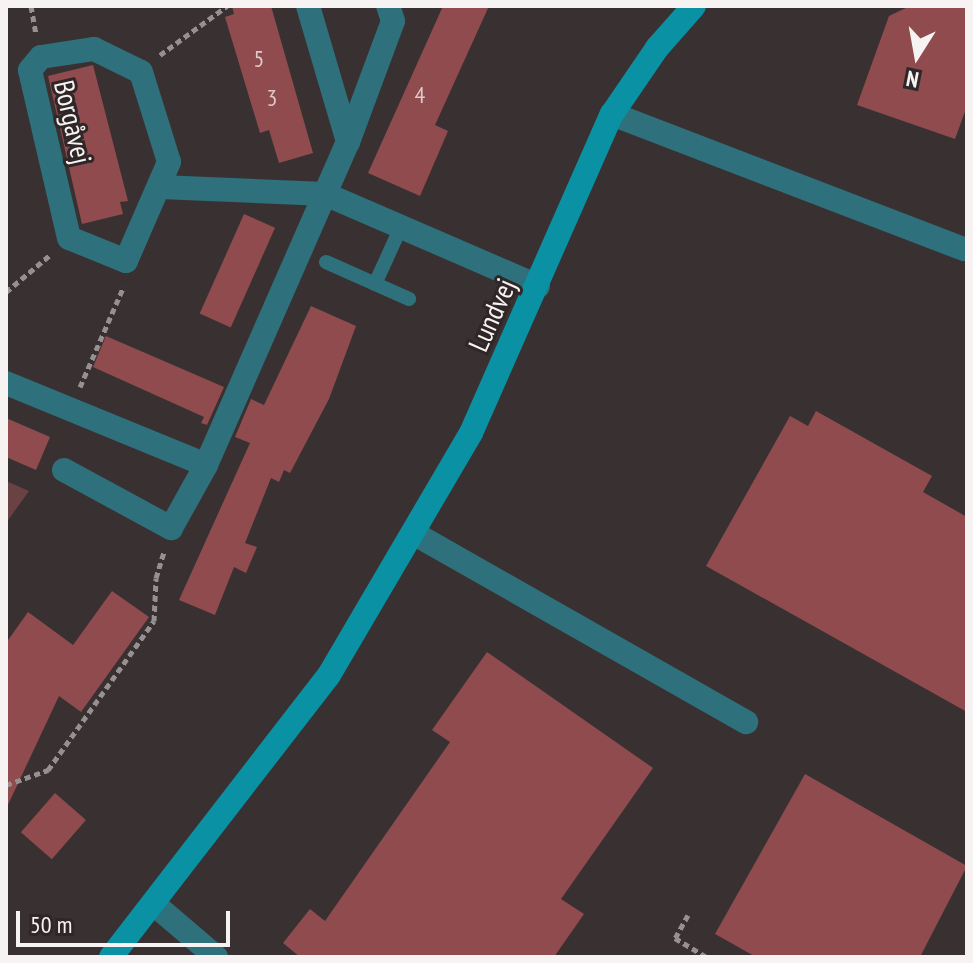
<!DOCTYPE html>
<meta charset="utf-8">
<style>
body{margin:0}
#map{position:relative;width:973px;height:963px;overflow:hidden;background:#393131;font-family:"PT Sans Narrow",sans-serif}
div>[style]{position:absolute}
.green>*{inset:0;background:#6b4243}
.building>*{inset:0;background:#8f4b4d;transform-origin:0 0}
.path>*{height:5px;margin-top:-2.5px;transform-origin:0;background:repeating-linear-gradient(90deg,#979090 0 6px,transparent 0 10px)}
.lane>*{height:14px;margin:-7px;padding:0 7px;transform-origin:7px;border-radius:7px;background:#2e707b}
.street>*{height:24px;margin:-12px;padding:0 12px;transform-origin:12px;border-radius:12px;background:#2e707b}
.secondary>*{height:24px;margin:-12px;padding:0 12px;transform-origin:12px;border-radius:12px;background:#0a91a3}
span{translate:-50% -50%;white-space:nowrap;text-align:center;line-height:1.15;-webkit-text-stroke:6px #2f2727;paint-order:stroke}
.number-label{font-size:24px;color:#dec9ca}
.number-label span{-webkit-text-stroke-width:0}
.street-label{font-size:28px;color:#f8f3f3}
.frame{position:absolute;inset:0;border:8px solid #f8f3f3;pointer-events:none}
.north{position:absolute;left:877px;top:16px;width:80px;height:80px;-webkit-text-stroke:6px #2f2727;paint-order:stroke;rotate:191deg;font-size:22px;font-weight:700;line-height:32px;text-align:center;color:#f8f3f3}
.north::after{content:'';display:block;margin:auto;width:28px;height:36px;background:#f8f3f3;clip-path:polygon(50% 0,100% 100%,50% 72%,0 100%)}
.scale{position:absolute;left:16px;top:911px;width:214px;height:36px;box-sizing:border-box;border:4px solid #f8f3f3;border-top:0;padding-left:10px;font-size:24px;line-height:28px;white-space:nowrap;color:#f8f3f3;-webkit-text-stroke:6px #2f2727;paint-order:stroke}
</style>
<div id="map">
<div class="green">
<div style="clip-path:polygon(6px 481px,29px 491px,6px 523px)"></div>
</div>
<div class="building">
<div style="clip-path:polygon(232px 6px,271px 6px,313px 153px,279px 163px,269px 130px,260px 133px,225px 17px,234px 14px)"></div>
<div style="clip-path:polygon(443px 6px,489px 6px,435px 125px,448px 131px,420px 196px,368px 173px)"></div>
<div style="clip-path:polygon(910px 6px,967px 6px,967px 106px,955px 139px,857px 105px,889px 16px)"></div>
<div style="clip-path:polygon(93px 65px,128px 201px,120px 202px,123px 214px,82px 224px,48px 76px)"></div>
<div style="left:244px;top:214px;width:34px;height:109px;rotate:24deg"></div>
<div style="clip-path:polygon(311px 306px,356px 326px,329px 399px,290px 473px,284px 470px,279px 482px,271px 478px,245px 543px,257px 547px,246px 573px,234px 567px,215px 615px,179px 600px,250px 443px,235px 437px,251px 399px,264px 405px)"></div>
<div style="clip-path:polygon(106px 336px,224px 387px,207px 425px,201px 423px,204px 417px,93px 367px)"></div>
<div style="clip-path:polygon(816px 411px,932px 476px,923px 492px,967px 517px,967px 712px,706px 566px,790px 416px,808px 426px)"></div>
<div style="clip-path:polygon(6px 418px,50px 437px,36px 470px,6px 457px)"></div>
<div style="clip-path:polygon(112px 591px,149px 617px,81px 712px,59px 696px,6px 809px,6px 643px,28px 612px,73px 645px)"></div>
<div style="clip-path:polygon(487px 652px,653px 768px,561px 899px,584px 914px,554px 957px,300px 957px,283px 943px,310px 909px,325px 921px,450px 742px,432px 730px)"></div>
<div style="clip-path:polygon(805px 774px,967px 866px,920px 957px,756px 957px,715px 934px)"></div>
<div style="left:55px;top:793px;width:41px;height:52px;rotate:41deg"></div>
</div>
<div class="path">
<div style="left:31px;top:6px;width:27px;rotate:80deg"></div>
<div style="left:160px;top:55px;width:83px;rotate:-36.2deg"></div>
<div style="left:6px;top:292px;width:57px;rotate:-40.1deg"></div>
<div style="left:80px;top:387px;width:110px;rotate:-66.5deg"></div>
<div style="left:6px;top:785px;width:45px;rotate:-19.7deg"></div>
<div style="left:48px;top:770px;width:183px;rotate:-54.6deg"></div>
<div style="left:154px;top:621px;width:43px;rotate:-87.3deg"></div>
<div style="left:156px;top:578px;width:28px;rotate:-73deg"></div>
<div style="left:688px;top:915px;width:26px;rotate:119deg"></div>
<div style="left:675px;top:938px;width:37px;rotate:31deg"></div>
</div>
<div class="lane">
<div style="left:326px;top:262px;width:91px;rotate:24deg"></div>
<div style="left:375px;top:284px;width:63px;rotate:-65.5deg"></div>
</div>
<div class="street">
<div style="left:308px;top:6px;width:142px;rotate:73.6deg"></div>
<div style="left:94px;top:49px;width:52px;rotate:26.1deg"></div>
<div style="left:141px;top:72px;width:94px;rotate:72.7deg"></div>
<div style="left:169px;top:162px;width:108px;rotate:113.5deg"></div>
<div style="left:126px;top:261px;width:61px;rotate:-158deg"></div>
<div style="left:69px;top:238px;width:172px;rotate:-103.1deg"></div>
<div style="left:30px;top:70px;width:17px;rotate:-50deg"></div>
<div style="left:41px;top:57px;width:54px;rotate:-8.6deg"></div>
<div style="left:612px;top:114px;width:377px;rotate:21deg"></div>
<div style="left:160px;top:187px;width:165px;rotate:2.4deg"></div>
<div style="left:325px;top:194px;width:232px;rotate:23.4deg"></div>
<div style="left:6px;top:383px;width:216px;rotate:22.3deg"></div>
<div style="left:64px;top:470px;width:122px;rotate:28.5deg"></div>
<div style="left:171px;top:528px;width:72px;rotate:-60.9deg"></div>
<div style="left:206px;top:465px;width:353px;rotate:-66.3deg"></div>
<div style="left:348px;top:142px;width:129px;rotate:-69.6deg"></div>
<div style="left:393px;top:21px;width:16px;rotate:-108deg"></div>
<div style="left:415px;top:534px;width:381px;rotate:29.6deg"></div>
<div style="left:155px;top:905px;width:80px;rotate:40.4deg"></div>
</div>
<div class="secondary">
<div style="left:111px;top:957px;width:356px;rotate:-52.3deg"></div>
<div style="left:329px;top:675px;width:281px;rotate:-59.6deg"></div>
<div style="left:471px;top:433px;width:349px;rotate:-66.2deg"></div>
<div style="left:612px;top:114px;width:80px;rotate:-55.7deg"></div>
<div style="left:657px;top:48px;width:56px;rotate:-48.6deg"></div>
</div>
<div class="number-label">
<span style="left:259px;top:59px">5</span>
<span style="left:420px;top:95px">4</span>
<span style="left:272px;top:98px">3</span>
</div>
<div class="street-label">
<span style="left:73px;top:122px;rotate:77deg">Borgåvej</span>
<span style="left:492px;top:315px;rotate:-66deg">Lundvej</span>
</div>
<div class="frame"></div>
<div class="north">N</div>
<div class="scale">50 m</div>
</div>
